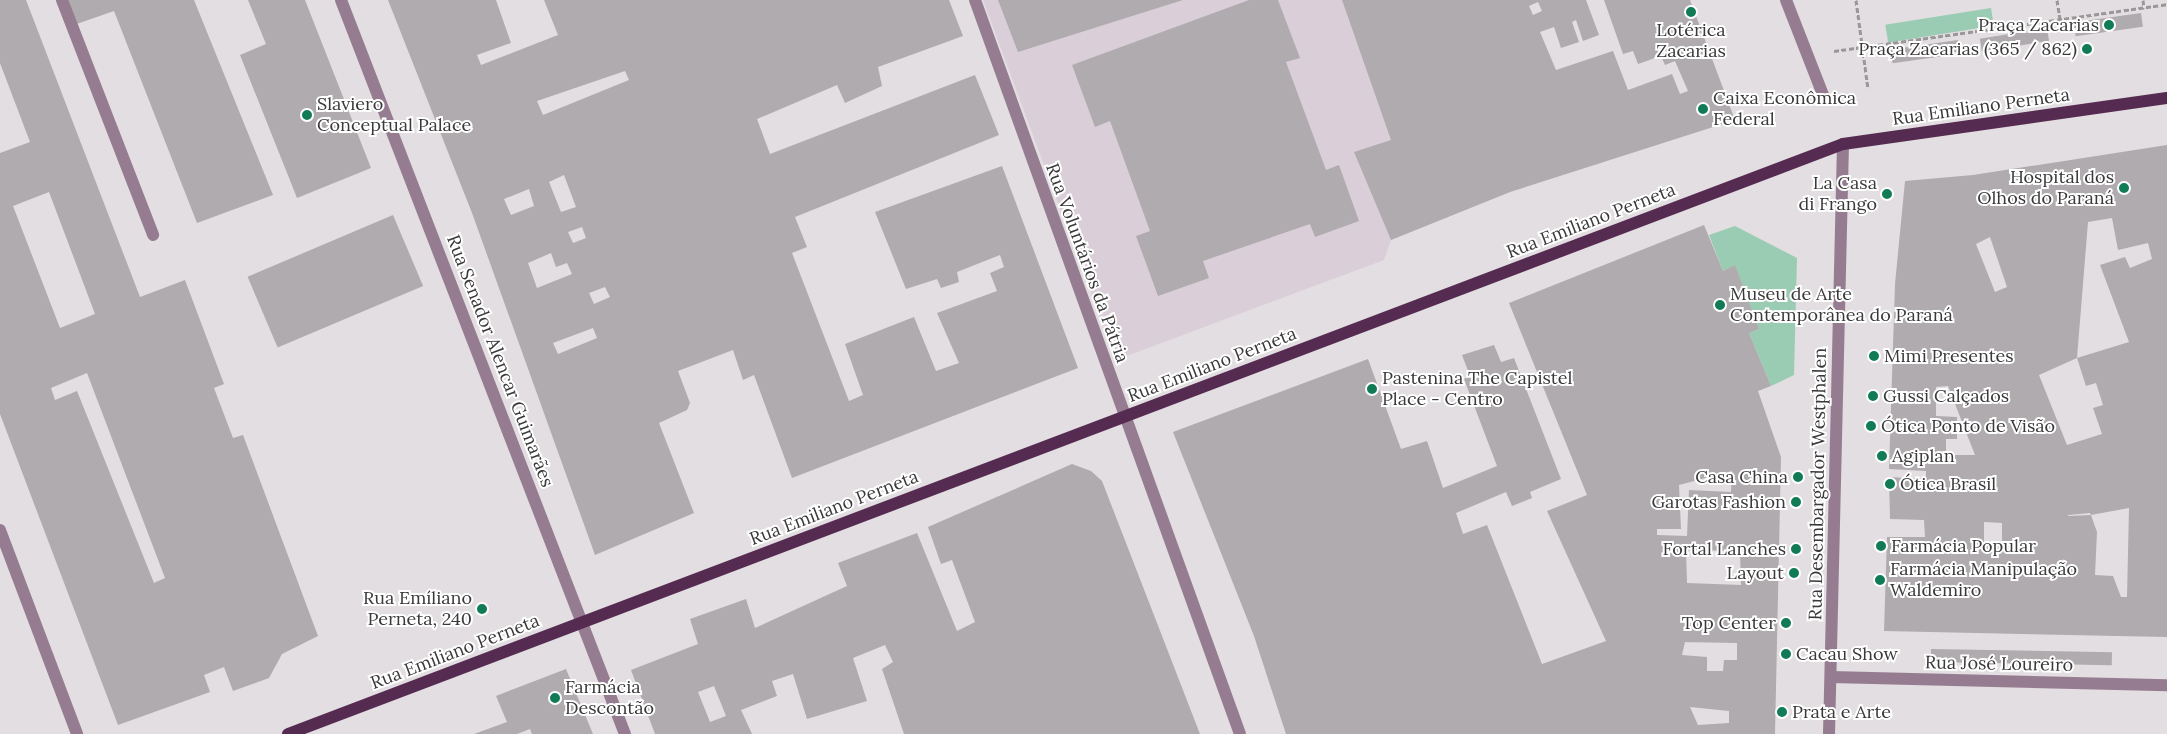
<!DOCTYPE html>
<meta charset="utf-8">
<style>
body{margin:0}
#map{position:relative;width:2167px;height:734px;overflow:hidden;background:#e2dee1;font-family:Lora,serif}
div>[style]{position:absolute}
.built>*{inset:0;background:#dacfd8}
.green>*{inset:0;background:#9accb3;transform-origin:0 0}
.building>*{inset:0;background:#afabae;transform-origin:0 0}
.path>*{height:3px;margin-top:-1.5px;transform-origin:0;background:repeating-linear-gradient(90deg,#9a9799 0 5px,transparent 0 7.5px)}
.minor>*{height:12px;margin:-6px;padding:0 6px;transform-origin:6px;border-radius:6px;background:#967c91}
.major>*{height:12px;margin:-6px;padding:0 6px;transform-origin:6px;border-radius:6px;background:#562b51}
.dots>*{width:14px;height:14px;translate:-50% -50%;box-sizing:border-box;border:2px solid #fff;border-radius:50%}
span{translate:-50% -50%;white-space:nowrap;text-align:center;line-height:1.15;-webkit-text-stroke:4px #fff;paint-order:stroke}
.poi-label{font-size:18px;color:#3a393a}
.right{translate:-100% -50%;text-align:right}
.left{translate:0 -50%;text-align:left}
.street-label{font-size:18px;color:#3a393a}
</style>
<div id="map">
<div class="built">
<div style="clip-path:polygon(983px 0,1443px 0,1510px 192px,1391px 240px,1384px 260px,1116px 360px)"></div>
</div>
<div class="green">
<div style="left:1991px;top:8px;width:18px;height:107px;rotate:81deg"></div>
<div style="clip-path:polygon(1735px 226px,1797px 258px,1794px 375px,1771px 386px,1749px 333px,1759px 329px,1735px 266px,1723px 271px,1709px 235px)"></div>
</div>
<div class="building">
<div style="clip-path:polygon(evenodd,0 0,26px 0,140px 297px,185px 280px,224px 384px,214px 388px,233px 438px,243px 435px,318px 636px,282px 654px,269px 678px,233px 691px,224px 667px,204px 675px,210px 692px,118px 725px,0 414px,0 153px,30px 142px,0 63px,0 0,49px 192px,95px 314px,60px 328px,13px 206px,49px 192px,0 0,87px 373px,165px 578px,154px 583px,77px 391px,55px 400px,51px 388px,87px 373px)"></div>
<div style="clip-path:polygon(69px 0,194px 0,273px 195px,197px 223px,114px 11px,68px 27px,60px 3px)"></div>
<div style="clip-path:polygon(248px 0,305px 0,371px 168px,297px 198px,240px 55px,266px 44px)"></div>
<div style="clip-path:polygon(evenodd,388px 0,496px 0,511px 43px,477px 55px,481px 65px,558px 35px,544px 0,949px 0,963px 36px,878px 67px,882px 86px,845px 103px,837px 85px,757px 119px,770px 154px,975px 75px,999px 135px,795px 217px,807px 247px,792px 253px,849px 401px,863px 395px,845px 344px,914px 317px,936px 371px,959px 363px,937px 313px,997px 291px,990px 273px,1004px 267px,1000px 255px,957px 272px,959px 282px,941px 288px,937px 279px,906px 289px,875px 212px,1002px 166px,1078px 368px,792px 478px,754px 375px,743px 380px,733px 350px,678px 371px,690px 403px,687px 410px,659px 423px,694px 513px,595px 555px,472px 213px,388px 0,625px 71px,629px 80px,543px 115px,537px 101px,625px 71px,388px 0,564px 175px,576px 207px,561px 212px,549px 182px,564px 175px,388px 0,529px 189px,534px 206px,511px 215px,504px 199px,529px 189px,388px 0,582px 227px,586px 238px,573px 243px,568px 232px,582px 227px,388px 0,551px 253px,556px 267px,567px 263px,572px 274px,537px 288px,528px 263px,551px 253px,388px 0,605px 287px,610px 297px,594px 304px,589px 293px,605px 287px,388px 0,593px 328px,597px 338px,558px 354px,553px 343px,593px 328px)"></div>
<div style="clip-path:polygon(998px 0,1183px 0,1018px 52px)"></div>
<div style="clip-path:polygon(1249px 0,1278px 0,1300px 58px,1286px 62px,1326px 170px,1339px 165px,1359px 221px,1315px 237px,1310px 224px,1203px 261px,1209px 278px,1158px 296px,1136px 236px,1150px 231px,1110px 121px,1095px 127px,1072px 65px)"></div>
<div style="clip-path:polygon(evenodd,1342px 0,1586px 0,1599px 35px,1583px 41px,1576px 20px,1572px 22px,1579px 42px,1561px 48px,1554px 27px,1540px 32px,1556px 70px,1613px 51px,1628px 90px,1672px 74px,1680px 94px,1688px 91px,1675px 61px,1665px 65px,1661px 56px,1638px 64px,1633px 51px,1623px 54px,1604px 0,1690px 0,1735px 120px,1510px 192px,1391px 240px,1354px 152px,1391px 140px,1342px 0,1538px 2px,1542px 11px,1533px 15px,1529px 6px,1538px 2px)"></div>
<div style="left:2141px;top:13px;width:14px;height:68px;rotate:82deg"></div>
<div style="left:2047px;top:28px;width:13px;height:68px;rotate:81deg"></div>
<div style="left:1958px;top:40px;width:14px;height:68px;rotate:82deg"></div>
<div style="clip-path:polygon(evenodd,2167px 145px,2167px 637px,1884px 631px,1887px 537px,1925px 537px,1924px 520px,1890px 519px,1889px 477px,1926px 479px,1926px 471px,1889px 469px,1895px 284px,1905px 181px,1973px 175px,2167px 145px,2112px 218px,2118px 250px,2148px 243px,2152px 259px,2130px 268px,2125px 257px,2100px 265px,2129px 342px,2077px 358px,2088px 222px,2112px 218px,2167px 145px,1990px 237px,2007px 287px,1995px 292px,1976px 244px,1990px 237px,2167px 145px,2077px 358px,2086px 386px,2096px 383px,2103px 405px,2093px 408px,2102px 434px,2067px 445px,2039px 375px,2077px 358px,2167px 145px,1948px 386px,1975px 455px,1946px 455px,1946px 439px,1957px 439px,1957px 417px,1936px 416px,1936px 387px,1948px 386px,2167px 145px,2129px 508px,2127px 597px,2121px 597px,2113px 576px,2095px 575px,2097px 532px,2091px 515px,2129px 508px,2167px 145px,2090px 513px,2091px 515px,2068px 516px,2068px 515px,2090px 513px,2167px 145px,1984px 522px,2002px 523px,2002px 542px,1984px 542px,1984px 522px)"></div>
<div style="left:393px;top:215px;width:77px;height:158px;rotate:67deg"></div>
<div style="clip-path:polygon(evenodd,1704px 225px,1723px 271px,1735px 265px,1759px 329px,1749px 333px,1771px 386px,1758px 391px,1781px 457px,1775px 734px,1286px 734px,1254px 636px,1173px 432px,1368px 359px,1401px 449px,1427px 441px,1443px 488px,1497px 466px,1464px 379px,1470px 376px,1462px 355px,1494px 345px,1501px 362px,1514px 358px,1561px 479px,1530px 492px,1532px 498px,1512px 506px,1506px 492px,1456px 513px,1463px 534px,1487px 525px,1542px 664px,1606px 641px,1547px 511px,1587px 495px,1509px 303px,1704px 225px,1732px 471px,1731px 492px,1689px 490px,1687px 536px,1657px 535px,1657px 529px,1681px 529px,1679px 485px,1732px 471px,1704px 225px,1686px 550px,1740px 551px,1741px 585px,1687px 583px,1686px 550px,1704px 225px,1685px 642px,1737px 643px,1737px 660px,1724px 660px,1723px 671px,1707px 671px,1707px 657px,1682px 655px,1685px 642px,1704px 225px,1690px 707px,1729px 711px,1729px 723px,1698px 725px,1690px 707px)"></div>
<div style="clip-path:polygon(evenodd,1072px 464px,1091px 471px,1102px 481px,1200px 734px,904px 734px,882px 669px,893px 662px,885px 645px,853px 658px,867px 701px,807px 719px,793px 674px,772px 681px,777px 696px,741px 710px,752px 734px,655px 734px,631px 670px,698px 644px,690px 619px,746px 599px,755px 628px,847px 586px,838px 563px,917px 533px,957px 631px,975px 622px,952px 560px,941px 564px,928px 527px,1072px 464px,714px 686px,726px 716px,710px 722px,698px 692px,714px 686px)"></div>
<div style="left:1931px;top:649px;width:181px;height:13px;rotate:1deg"></div>
<div style="clip-path:polygon(566px 669px,593px 734px,532px 734px,530px 729px,517px 734px,474px 734px,507px 722px,496px 696px)"></div>
</div>
<div class="path">
<div style="left:1856px;top:0;width:90px;rotate:82.3deg"></div>
<div style="left:2057px;top:0;width:19px;rotate:81deg"></div>
<div style="left:2143px;top:0;width:8px;rotate:83deg"></div>
<div style="left:1834px;top:51px;width:336px;rotate:-8deg"></div>
</div>
<div class="minor">
<div style="left:62px;top:0;width:252px;rotate:68.8deg"></div>
<div style="left:341px;top:0;width:787px;rotate:68.85deg"></div>
<div style="left:975px;top:0;width:780px;rotate:70.15deg"></div>
<div style="left:1786px;top:0;width:107px;rotate:68.7deg"></div>
<div style="left:0;top:530px;width:218px;rotate:69.3deg"></div>
<div style="left:1831px;top:677px;width:336px;rotate:1.4deg"></div>
<div style="left:1829px;top:734px;width:590px;rotate:-88.64deg"></div>
</div>
<div class="major">
<div style="left:288px;top:734px;width:1663px;rotate:-20.78deg"></div>
<div style="left:1843px;top:144px;width:327px;rotate:-8.1deg"></div>
</div>
<div class="dots">
<div style="left:1691px;top:12px;background:#107b55"></div>
<div style="left:2109px;top:25px;background:#107b55"></div>
<div style="left:2087px;top:49px;background:#107b55"></div>
<div style="left:1703px;top:109px;background:#107b55"></div>
<div style="left:307px;top:115px;background:#107b55"></div>
<div style="left:2124px;top:188px;background:#107b55"></div>
<div style="left:1887px;top:194px;background:#107b55"></div>
<div style="left:1720px;top:305px;background:#107b55"></div>
<div style="left:1874px;top:356px;background:#107b55"></div>
<div style="left:1372px;top:389px;background:#107b55"></div>
<div style="left:1873px;top:396px;background:#107b55"></div>
<div style="left:1871px;top:426px;background:#107b55"></div>
<div style="left:1882px;top:456px;background:#107b55"></div>
<div style="left:1798px;top:477px;background:#107b55"></div>
<div style="left:1890px;top:484px;background:#107b55"></div>
<div style="left:1796px;top:502px;background:#107b55"></div>
<div style="left:1881px;top:546px;background:#107b55"></div>
<div style="left:1796px;top:549px;background:#107b55"></div>
<div style="left:1794px;top:573px;background:#107b55"></div>
<div style="left:1880px;top:580px;background:#107b55"></div>
<div style="left:482px;top:609px;background:#107b55"></div>
<div style="left:1786px;top:623px;background:#107b55"></div>
<div style="left:1786px;top:654px;background:#107b55"></div>
<div style="left:555px;top:698px;background:#107b55"></div>
<div style="left:1782px;top:712px;background:#107b55"></div>
</div>
<div class="poi-label">
<span class="right" style="left:2099px;top:25px">Praça Zacarias</span>
<span style="left:1691px;top:41px">Lotérica<br>Zacarias</span>
<span class="right" style="left:2077px;top:49px">Praça Zacarias (365 / 862)</span>
<span class="left" style="left:1713px;top:109px">Caixa Econômica<br>Federal</span>
<span class="left" style="left:317px;top:115px">Slaviero<br>Conceptual Palace</span>
<span class="right" style="left:2114px;top:188px">Hospital dos<br>Olhos do Paraná</span>
<span class="right" style="left:1877px;top:194px">La Casa<br>di Frango</span>
<span class="left" style="left:1730px;top:305px">Museu de Arte<br>Contemporânea do Paraná</span>
<span class="left" style="left:1884px;top:356px">Mimi Presentes</span>
<span class="left" style="left:1382px;top:389px">Pastenina The Capistel<br>Place - Centro</span>
<span class="left" style="left:1883px;top:396px">Gussi Calçados</span>
<span class="left" style="left:1881px;top:426px">Ótica Ponto de Visão</span>
<span class="left" style="left:1892px;top:456px">Agiplan</span>
<span class="right" style="left:1788px;top:477px">Casa China</span>
<span class="left" style="left:1900px;top:484px">Ótica Brasil</span>
<span class="right" style="left:1786px;top:502px">Garotas Fashion</span>
<span class="left" style="left:1891px;top:546px">Farmácia Popular</span>
<span class="right" style="left:1786px;top:549px">Fortal Lanches</span>
<span class="left" style="left:1890px;top:580px">Farmácia Manipulação<br>Waldemiro</span>
<span class="right" style="left:1784px;top:573px">Layout</span>
<span class="right" style="left:472px;top:609px">Rua Emíliano<br>Perneta, 240</span>
<span class="right" style="left:1776px;top:623px">Top Center</span>
<span class="left" style="left:1796px;top:654px">Cacau Show</span>
<span class="left" style="left:565px;top:698px">Farmácia<br>Descontão</span>
<span class="left" style="left:1792px;top:712px">Prata e Arte</span>
</div>
<div class="street-label">
<span style="left:1981px;top:107px;rotate:-8deg">Rua Emiliano Perneta</span>
<span style="left:1591px;top:221px;rotate:-21deg">Rua Emiliano Perneta</span>
<span style="left:1087px;top:263px;rotate:70deg">Rua Voluntários da Pátria</span>
<span style="left:500px;top:361px;rotate:69deg">Rua Senador Alencar Guimarães</span>
<span style="left:1212px;top:365px;rotate:-21deg">Rua Emiliano Perneta</span>
<span style="left:1818px;top:484px;rotate:-89deg">Rua Desembargador Westphalen</span>
<span style="left:834px;top:508px;rotate:-21deg">Rua Emiliano Perneta</span>
<span style="left:455px;top:652px;rotate:-21deg">Rua Emiliano Perneta</span>
<span style="left:1999px;top:664px;rotate:1deg">Rua José Loureiro</span>
</div>
</div>
